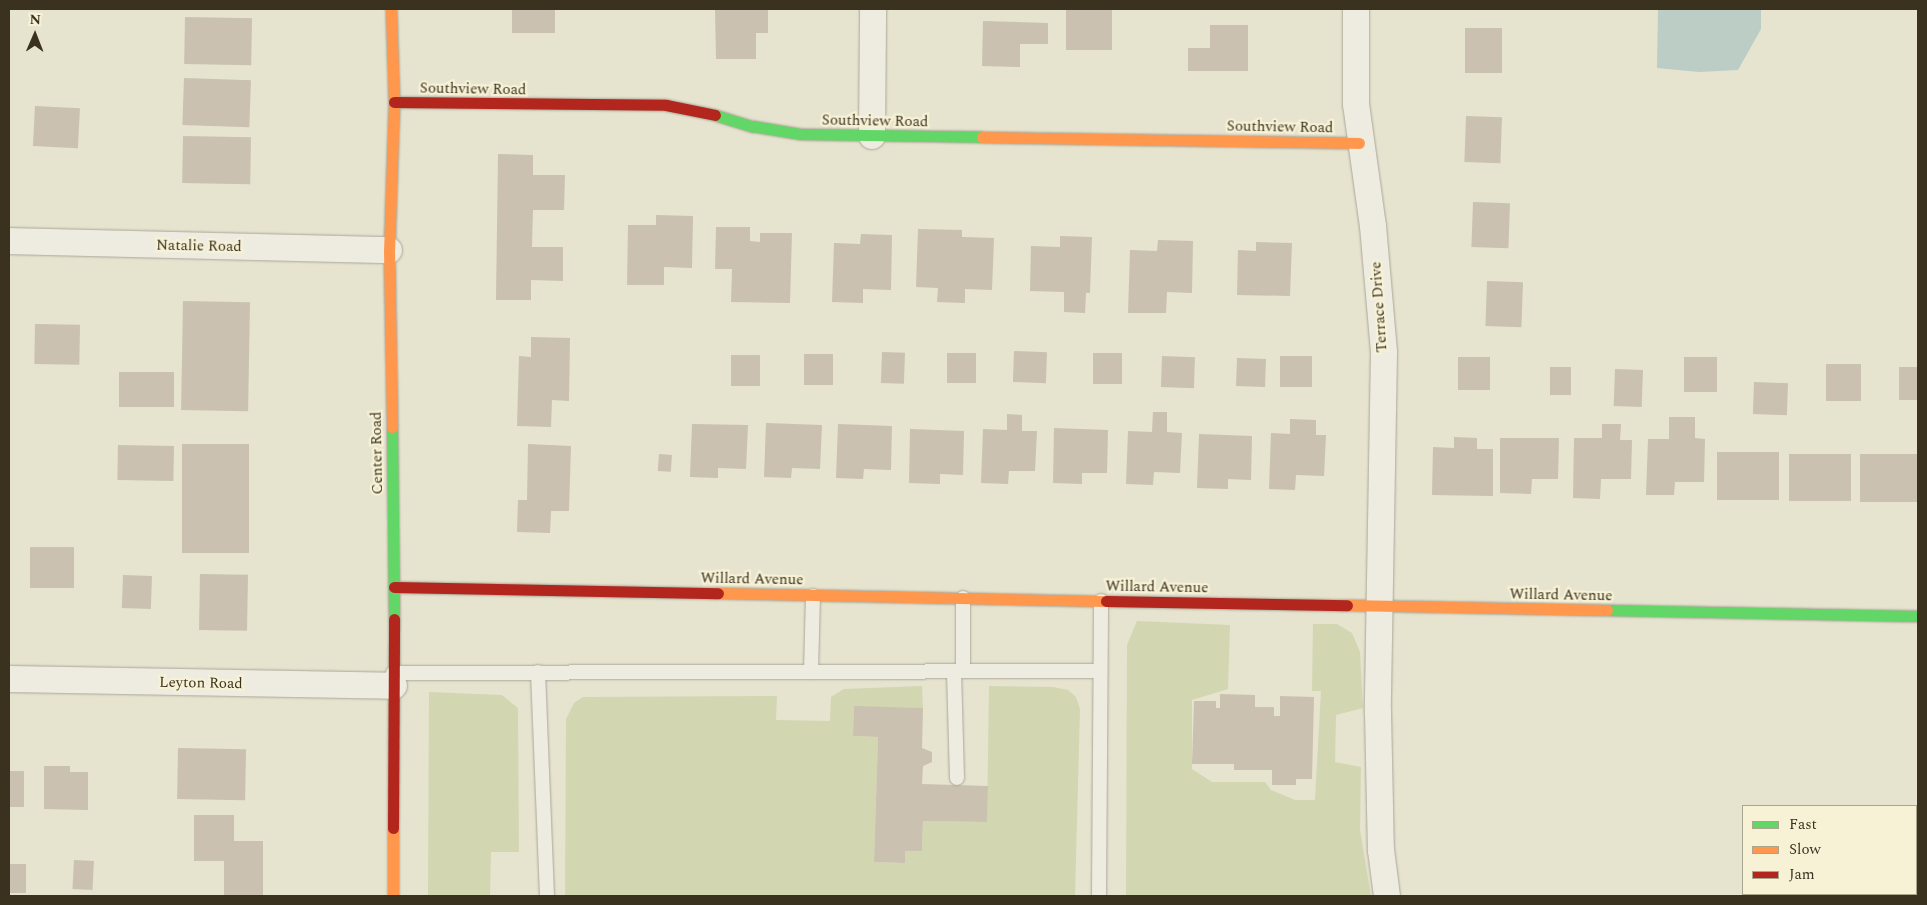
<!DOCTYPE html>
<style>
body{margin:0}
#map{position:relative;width:1927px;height:905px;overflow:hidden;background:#e6e3cf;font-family:Spectral,serif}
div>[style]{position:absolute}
.green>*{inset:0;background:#d2d7b2}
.water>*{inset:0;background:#bbcdc4}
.building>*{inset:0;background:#cac1b0;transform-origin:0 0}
.roads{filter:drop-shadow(0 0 1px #aba798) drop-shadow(0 0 1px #aba798)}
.lane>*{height:14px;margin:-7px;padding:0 7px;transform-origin:7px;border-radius:7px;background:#eeece1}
.street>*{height:26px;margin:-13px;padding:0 13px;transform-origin:13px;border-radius:13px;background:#eeece1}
.fast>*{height:11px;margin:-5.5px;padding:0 5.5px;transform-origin:5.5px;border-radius:5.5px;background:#63d668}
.slow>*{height:11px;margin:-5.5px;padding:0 5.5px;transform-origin:5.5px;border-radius:5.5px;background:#ff974d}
.jam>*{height:11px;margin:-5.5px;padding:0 5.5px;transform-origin:5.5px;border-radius:5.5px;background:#b3261e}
span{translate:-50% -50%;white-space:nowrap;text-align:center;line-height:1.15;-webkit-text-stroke:4.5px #f7f2d6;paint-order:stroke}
.street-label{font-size:15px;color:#3b311f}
.frame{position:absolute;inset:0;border:10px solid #3b311f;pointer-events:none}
.legend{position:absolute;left:1742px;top:805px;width:175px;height:90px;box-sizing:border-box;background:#f7f2d6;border:1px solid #aca58d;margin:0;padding:6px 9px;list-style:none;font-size:15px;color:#3b311f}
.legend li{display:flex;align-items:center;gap:10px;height:25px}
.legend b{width:25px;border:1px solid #aca58d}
.north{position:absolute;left:10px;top:10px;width:50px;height:50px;-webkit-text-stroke:4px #f7f2d6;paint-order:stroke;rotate:1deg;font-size:14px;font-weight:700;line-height:20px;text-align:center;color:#3b311f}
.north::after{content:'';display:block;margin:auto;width:18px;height:22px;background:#3b311f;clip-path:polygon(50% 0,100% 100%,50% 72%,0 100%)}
</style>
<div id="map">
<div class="green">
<div style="clip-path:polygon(1137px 621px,1230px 625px,1228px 689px,1192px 700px,1192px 769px,1212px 782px,1265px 782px,1271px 790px,1295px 800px,1315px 800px,1321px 691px,1312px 691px,1313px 624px,1337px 624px,1352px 633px,1360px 652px,1363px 708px,1336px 715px,1335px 762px,1361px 767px,1360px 830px,1371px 896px,1126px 896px,1127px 645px)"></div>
<div style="clip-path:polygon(922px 686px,923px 708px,854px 707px,853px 736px,878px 737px,874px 862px,905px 863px,905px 851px,922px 851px,923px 821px,987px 822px,989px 686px,1053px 687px,1068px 690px,1076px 697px,1080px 709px,1075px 896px,565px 896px,566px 719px,574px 703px,583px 697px,777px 696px,776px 720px,830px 721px,831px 697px,844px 689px)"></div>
<div style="clip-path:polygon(429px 692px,502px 695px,518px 708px,519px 852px,491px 852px,490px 896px,428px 896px)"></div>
</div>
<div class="water">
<div style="clip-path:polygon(1658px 9px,1761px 9px,1761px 29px,1738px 70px,1699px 72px,1657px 68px)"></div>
</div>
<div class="building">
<div style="left:512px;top:9px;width:43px;height:24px"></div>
<div style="clip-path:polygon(715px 9px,768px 9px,768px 33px,756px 33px,756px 59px,716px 59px)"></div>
<div style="left:1066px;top:9px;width:46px;height:41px"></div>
<div style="left:185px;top:17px;width:67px;height:47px;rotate:1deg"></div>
<div style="clip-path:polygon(983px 21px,1048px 23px,1048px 44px,1020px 44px,1020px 67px,982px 66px)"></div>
<div style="clip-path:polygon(1210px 25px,1248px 25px,1248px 71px,1188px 71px,1188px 48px,1210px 48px)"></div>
<div style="left:1465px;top:28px;width:37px;height:45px"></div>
<div style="left:184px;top:78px;width:67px;height:47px;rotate:2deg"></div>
<div style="left:35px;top:106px;width:45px;height:40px;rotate:3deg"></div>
<div style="left:1466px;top:116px;width:36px;height:46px;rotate:2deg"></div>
<div style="left:183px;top:136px;width:68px;height:47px;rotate:1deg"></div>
<div style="clip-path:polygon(498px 154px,533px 155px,533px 175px,565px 175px,564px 210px,533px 210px,532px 247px,563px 247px,563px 281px,531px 280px,531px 300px,496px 300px)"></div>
<div style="left:1473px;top:202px;width:37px;height:45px;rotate:2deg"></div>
<div style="clip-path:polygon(656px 215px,693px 216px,692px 268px,664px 267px,664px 285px,627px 285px,628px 225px,656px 225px)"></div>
<div style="clip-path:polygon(716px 227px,750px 227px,750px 241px,760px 242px,760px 233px,792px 233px,790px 303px,731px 302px,732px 269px,715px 269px)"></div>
<div style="clip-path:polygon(918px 229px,962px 230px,962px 237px,994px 238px,992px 290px,965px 289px,965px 303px,937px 302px,938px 288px,916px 287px)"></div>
<div style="clip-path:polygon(861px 234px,892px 235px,891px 290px,863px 289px,863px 303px,832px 302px,834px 243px,860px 244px)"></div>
<div style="clip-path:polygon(1060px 236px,1092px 237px,1090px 293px,1086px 293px,1085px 313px,1064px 312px,1064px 292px,1030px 291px,1031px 246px,1060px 247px)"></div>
<div style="clip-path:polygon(1158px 240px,1193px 241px,1192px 293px,1167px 292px,1166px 313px,1128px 313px,1130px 250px,1157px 251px)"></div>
<div style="clip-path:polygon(1256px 242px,1292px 243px,1290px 296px,1237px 295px,1238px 250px,1256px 251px)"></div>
<div style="left:1487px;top:281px;width:36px;height:45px;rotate:2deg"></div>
<div style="left:183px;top:301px;width:67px;height:109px;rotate:1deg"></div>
<div style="left:35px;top:324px;width:45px;height:40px;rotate:1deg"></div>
<div style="clip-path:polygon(531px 337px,570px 338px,569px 401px,552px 400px,551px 427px,517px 426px,519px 356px,531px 357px)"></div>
<div style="left:1014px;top:351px;width:33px;height:31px;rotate:2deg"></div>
<div style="left:882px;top:352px;width:23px;height:31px;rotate:2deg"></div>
<div style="left:947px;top:353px;width:29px;height:30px"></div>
<div style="left:1093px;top:353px;width:29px;height:31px"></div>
<div style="left:804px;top:354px;width:29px;height:31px"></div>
<div style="left:731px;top:355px;width:29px;height:31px"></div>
<div style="left:1162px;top:356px;width:33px;height:31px;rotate:2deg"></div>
<div style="left:1280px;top:356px;width:32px;height:31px"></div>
<div style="left:1458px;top:357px;width:32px;height:33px"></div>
<div style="left:1684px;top:357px;width:33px;height:35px"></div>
<div style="left:1237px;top:358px;width:29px;height:28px;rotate:2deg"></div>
<div style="left:1826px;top:364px;width:35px;height:37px"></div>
<div style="left:1550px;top:367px;width:21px;height:28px"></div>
<div style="left:1899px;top:367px;width:19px;height:33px"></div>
<div style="left:1615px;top:369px;width:28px;height:37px;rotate:2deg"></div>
<div style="left:119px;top:372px;width:55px;height:35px"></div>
<div style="left:1754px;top:382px;width:34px;height:32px;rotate:2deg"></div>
<div style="clip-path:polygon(1153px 412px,1167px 412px,1167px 432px,1182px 433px,1180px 473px,1154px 472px,1153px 485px,1126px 484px,1128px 431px,1152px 432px)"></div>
<div style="clip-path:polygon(1007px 414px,1022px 415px,1022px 431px,1037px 431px,1035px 471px,1009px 471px,1008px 484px,981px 483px,983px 429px,1007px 430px)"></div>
<div style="clip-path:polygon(1669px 417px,1695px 417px,1695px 438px,1705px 439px,1704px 482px,1675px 482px,1674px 495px,1646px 495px,1648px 439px,1669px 439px)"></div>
<div style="clip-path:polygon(1290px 419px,1316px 420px,1316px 435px,1326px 435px,1324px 476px,1296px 475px,1295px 490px,1269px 489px,1271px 433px,1290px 434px)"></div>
<div style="clip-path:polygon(766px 423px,822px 425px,820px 469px,792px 468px,791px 478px,764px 477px)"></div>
<div style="clip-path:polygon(692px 424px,748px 425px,746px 469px,718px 468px,718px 478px,690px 477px)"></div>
<div style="clip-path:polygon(838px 424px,892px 426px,891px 470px,864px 469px,863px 479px,836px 478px)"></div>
<div style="clip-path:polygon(1602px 424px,1621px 424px,1620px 440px,1632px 440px,1631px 479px,1601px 479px,1600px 499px,1573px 498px,1574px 438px,1602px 438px)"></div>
<div style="clip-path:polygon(1054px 428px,1108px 430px,1107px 473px,1082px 473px,1082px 484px,1053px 483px)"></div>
<div style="clip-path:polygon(910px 429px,964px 431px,963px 475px,940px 474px,940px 484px,909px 483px)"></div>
<div style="clip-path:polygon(1199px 434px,1252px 436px,1251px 480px,1228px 479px,1228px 489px,1197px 488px)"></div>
<div style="clip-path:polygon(1454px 437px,1477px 438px,1477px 449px,1493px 449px,1493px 496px,1432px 495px,1433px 447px,1454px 448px)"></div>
<div style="clip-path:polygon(1500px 438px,1559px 438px,1558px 479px,1532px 479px,1531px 494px,1500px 493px)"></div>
<div style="left:182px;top:444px;width:67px;height:109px"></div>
<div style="clip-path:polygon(528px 444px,571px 446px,569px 511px,551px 511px,550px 533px,517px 532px,518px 500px,527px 500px)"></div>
<div style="left:118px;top:445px;width:56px;height:35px;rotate:1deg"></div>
<div style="left:1717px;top:452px;width:62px;height:48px"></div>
<div style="left:659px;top:454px;width:13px;height:17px;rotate:4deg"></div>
<div style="left:1789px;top:454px;width:62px;height:47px"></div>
<div style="left:1860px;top:454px;width:58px;height:48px"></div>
<div style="left:30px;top:547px;width:44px;height:41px"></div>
<div style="left:200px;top:574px;width:48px;height:56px;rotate:1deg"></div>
<div style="left:123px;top:575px;width:29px;height:33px;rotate:2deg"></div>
<div style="clip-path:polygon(1220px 694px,1255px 695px,1255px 707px,1274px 707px,1274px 716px,1280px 716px,1280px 696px,1314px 697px,1312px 779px,1296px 779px,1296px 785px,1272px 785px,1272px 770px,1234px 770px,1234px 764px,1192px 764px,1194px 701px,1216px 701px,1216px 708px,1220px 708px)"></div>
<div style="clip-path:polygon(854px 706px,923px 708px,922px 748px,932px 752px,932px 762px,923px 766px,922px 784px,988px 786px,987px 822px,923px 821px,922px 851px,905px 851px,905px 863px,874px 862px,878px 737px,853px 736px)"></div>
<div style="left:178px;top:748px;width:68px;height:51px;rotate:1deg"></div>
<div style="clip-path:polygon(44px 766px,70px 766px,70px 772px,88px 772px,88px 810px,44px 809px)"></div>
<div style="left:9px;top:771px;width:15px;height:36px"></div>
<div style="clip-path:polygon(194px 815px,234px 815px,234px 841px,263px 841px,263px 896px,224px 896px,224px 861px,194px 861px)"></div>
<div style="left:74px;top:860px;width:20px;height:29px;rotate:3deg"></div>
<div style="left:9px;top:864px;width:17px;height:29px"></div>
</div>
<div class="roads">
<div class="lane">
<div style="left:954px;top:671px;width:107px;rotate:88.4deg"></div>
<div style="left:963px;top:671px;width:73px;rotate:-90deg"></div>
<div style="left:538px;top:672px;width:224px;rotate:87.7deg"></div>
<div style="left:811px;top:672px;width:76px;rotate:-88.5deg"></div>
<div style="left:393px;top:673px;width:707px;rotate:-0.16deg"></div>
<div style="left:1099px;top:896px;width:295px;rotate:-89.6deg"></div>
</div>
<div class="street">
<div style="left:1356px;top:9px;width:95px;rotate:90deg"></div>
<div style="left:1356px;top:104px;width:123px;rotate:82.1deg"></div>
<div style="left:1373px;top:226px;width:126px;rotate:85deg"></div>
<div style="left:1384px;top:352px;width:360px;rotate:91deg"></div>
<div style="left:1378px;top:712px;width:138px;rotate:88.8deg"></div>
<div style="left:1381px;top:850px;width:46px;rotate:82.6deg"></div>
<div style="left:872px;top:136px;width:127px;rotate:-89.5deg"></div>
<div style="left:9px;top:241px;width:380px;rotate:1.4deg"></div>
<div style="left:9px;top:679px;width:385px;rotate:1deg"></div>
</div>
<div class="fast">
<div style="left:715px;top:115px;width:39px;rotate:17deg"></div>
<div style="left:752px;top:126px;width:50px;rotate:9.3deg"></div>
<div style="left:801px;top:134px;width:181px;rotate:0.9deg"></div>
<div style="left:392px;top:427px;width:192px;rotate:89.4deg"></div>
<div style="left:1607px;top:610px;width:311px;rotate:1.1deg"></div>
</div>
<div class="slow">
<div style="left:391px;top:9px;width:93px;rotate:88.2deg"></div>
<div style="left:394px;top:102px;width:148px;rotate:91.9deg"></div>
<div style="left:389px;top:250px;width:177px;rotate:89deg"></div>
<div style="left:982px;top:137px;width:377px;rotate:0.9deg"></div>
<div style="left:718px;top:593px;width:388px;rotate:1.2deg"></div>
<div style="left:1347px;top:605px;width:260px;rotate:1.1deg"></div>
<div style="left:393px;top:896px;width:68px;rotate:-90deg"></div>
</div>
<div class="jam">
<div style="left:394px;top:102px;width:272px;rotate:0.6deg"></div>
<div style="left:666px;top:105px;width:50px;rotate:11.5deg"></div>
<div style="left:394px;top:587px;width:324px;rotate:1.1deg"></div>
<div style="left:1106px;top:601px;width:241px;rotate:1deg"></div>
<div style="left:393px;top:828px;width:209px;rotate:-89.7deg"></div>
</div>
</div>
<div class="street-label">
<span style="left:473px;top:89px;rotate:1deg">Southview Road</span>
<span style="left:875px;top:121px;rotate:1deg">Southview Road</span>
<span style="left:1280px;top:127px;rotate:1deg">Southview Road</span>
<span style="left:199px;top:246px;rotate:1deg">Natalie Road</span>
<span style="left:1379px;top:307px;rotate:-94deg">Terrace Drive</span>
<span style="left:377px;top:453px;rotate:-91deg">Center Road</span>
<span style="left:752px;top:579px;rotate:1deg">Willard Avenue</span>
<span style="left:1157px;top:587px;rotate:1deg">Willard Avenue</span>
<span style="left:1561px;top:595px;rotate:1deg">Willard Avenue</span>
<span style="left:201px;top:683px;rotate:1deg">Leyton Road</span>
</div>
<div class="frame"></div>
<ul class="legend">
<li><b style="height:6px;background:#63d668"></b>Fast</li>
<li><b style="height:6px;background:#ff974d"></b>Slow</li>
<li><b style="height:6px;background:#b3261e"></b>Jam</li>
</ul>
<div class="north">N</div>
</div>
